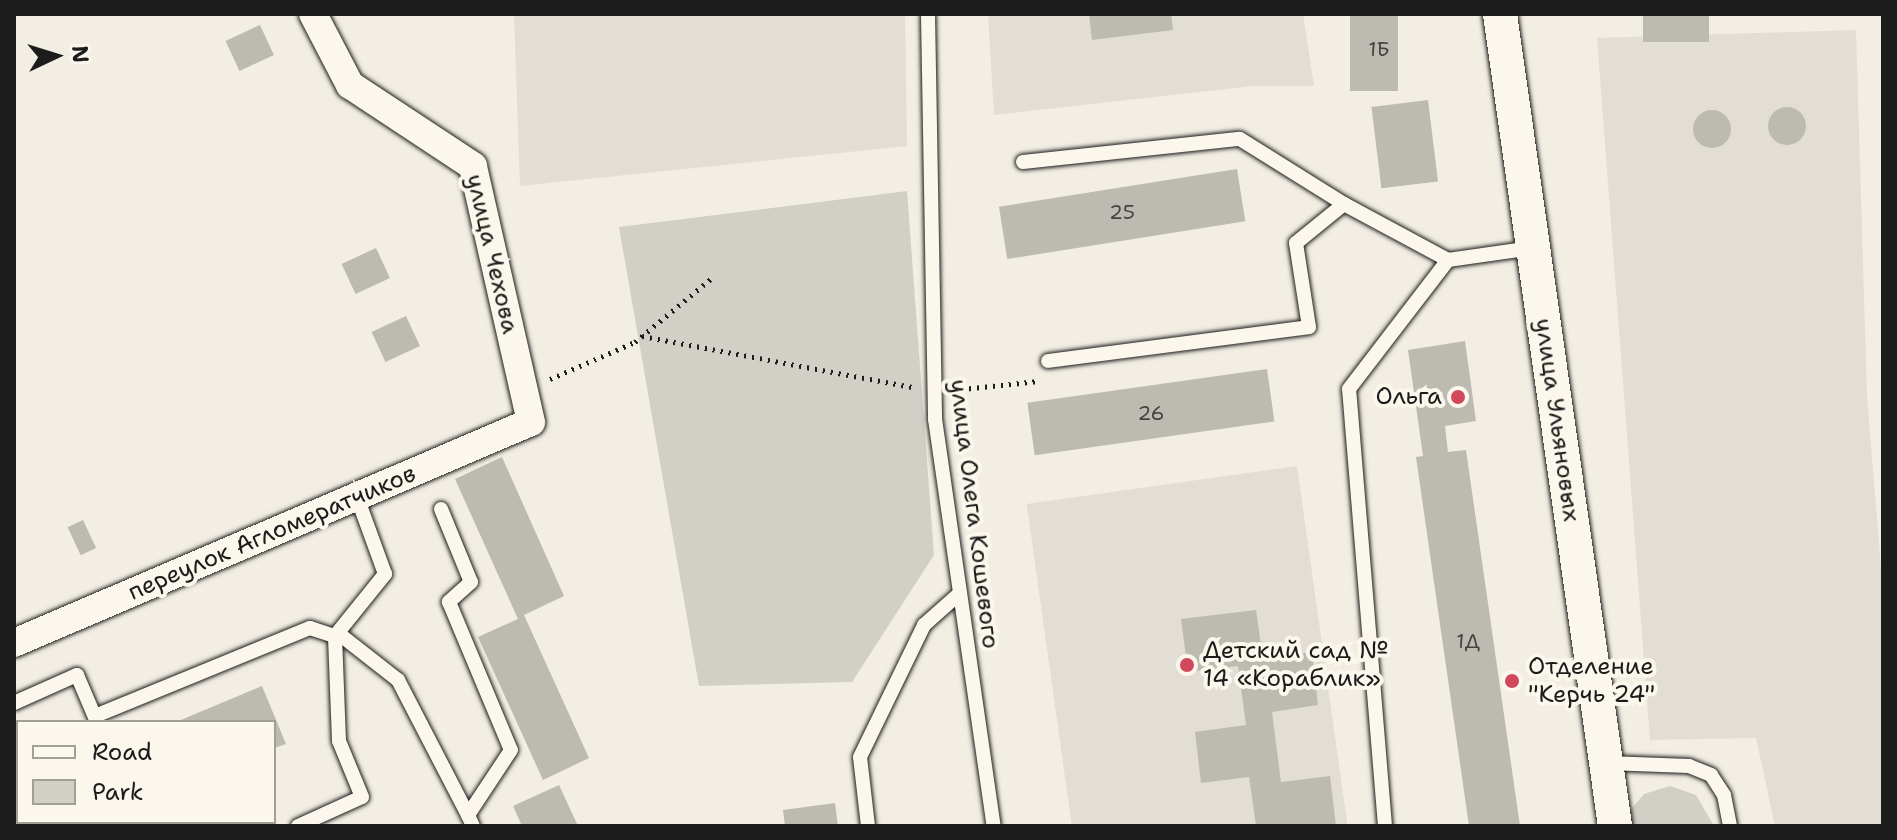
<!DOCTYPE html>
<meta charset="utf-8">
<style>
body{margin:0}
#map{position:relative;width:1897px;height:840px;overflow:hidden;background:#f2eee4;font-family:"Shantell Sans",sans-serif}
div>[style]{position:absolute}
.built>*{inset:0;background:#e2ded5;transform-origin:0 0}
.green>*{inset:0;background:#d2cfc6}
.building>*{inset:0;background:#bdbab1;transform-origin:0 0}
.round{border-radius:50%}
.path>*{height:5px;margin-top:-2.5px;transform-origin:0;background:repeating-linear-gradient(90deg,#1c1c1c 0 2px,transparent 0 8px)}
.roads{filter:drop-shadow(0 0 2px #1c1c1c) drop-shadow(0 0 2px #1c1c1c)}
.service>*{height:14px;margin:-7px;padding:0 7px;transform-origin:7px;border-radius:7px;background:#fbf7ec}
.minor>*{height:28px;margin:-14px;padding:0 14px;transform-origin:14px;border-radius:14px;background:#fbf7ec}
.tertiary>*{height:34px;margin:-17px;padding:0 17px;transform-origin:17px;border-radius:17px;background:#fbf7ec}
.dots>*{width:22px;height:22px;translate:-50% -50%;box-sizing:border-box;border:4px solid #fbf7ec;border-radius:50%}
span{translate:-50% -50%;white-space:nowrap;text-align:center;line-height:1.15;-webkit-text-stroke:8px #fbf7ec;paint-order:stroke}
.number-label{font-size:20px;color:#444441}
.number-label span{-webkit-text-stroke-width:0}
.street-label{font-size:24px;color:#1c1c1c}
.poi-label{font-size:24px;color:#1c1c1c}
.right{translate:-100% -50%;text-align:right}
.left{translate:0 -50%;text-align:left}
.frame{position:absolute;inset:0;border:16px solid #1c1c1c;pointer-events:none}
.legend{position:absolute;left:16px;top:720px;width:260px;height:104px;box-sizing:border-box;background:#fbf7ec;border:2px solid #a29f99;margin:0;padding:10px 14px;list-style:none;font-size:24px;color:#1c1c1c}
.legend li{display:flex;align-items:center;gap:16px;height:40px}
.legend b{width:40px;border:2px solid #a29f99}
.north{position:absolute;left:16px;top:16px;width:80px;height:80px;-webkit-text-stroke:6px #fbf7ec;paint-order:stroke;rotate:86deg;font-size:22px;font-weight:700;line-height:32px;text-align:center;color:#1c1c1c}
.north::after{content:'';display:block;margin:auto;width:28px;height:36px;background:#1c1c1c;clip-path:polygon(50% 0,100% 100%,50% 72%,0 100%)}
</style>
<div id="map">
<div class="built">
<div style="clip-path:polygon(514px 14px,905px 14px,907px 146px,520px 186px)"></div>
<div style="clip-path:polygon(988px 14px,1303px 14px,1314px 86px,1253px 86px,994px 115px)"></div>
<div style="clip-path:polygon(1856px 30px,1867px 397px,1883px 592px,1883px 826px,1775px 826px,1756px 738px,1650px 740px,1597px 38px)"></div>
<div style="left:1297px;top:466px;width:363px;height:273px;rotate:82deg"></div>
</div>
<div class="green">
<div style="clip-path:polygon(907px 191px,934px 555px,852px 682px,699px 686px,619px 227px)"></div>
<div style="clip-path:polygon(1670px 786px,1696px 795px,1714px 826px,1626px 826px,1632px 808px,1644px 794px)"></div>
</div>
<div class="building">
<div style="clip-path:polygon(1089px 14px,1171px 14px,1173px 30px,1092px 40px)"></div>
<div style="left:1350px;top:14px;width:48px;height:77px"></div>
<div style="left:1643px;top:14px;width:66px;height:28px"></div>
<div style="left:260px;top:25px;width:33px;height:38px;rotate:65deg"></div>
<div style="left:1428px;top:100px;width:82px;height:57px;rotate:83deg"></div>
<div class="round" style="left:1768px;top:107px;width:38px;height:38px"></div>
<div class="round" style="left:1693px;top:110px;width:38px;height:38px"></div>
<div style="left:1237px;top:169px;width:53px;height:241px;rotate:81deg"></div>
<div style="left:376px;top:248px;width:33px;height:38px;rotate:65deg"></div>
<div style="left:406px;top:316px;width:33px;height:38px;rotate:65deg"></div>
<div style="clip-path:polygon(1465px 341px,1476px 421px,1445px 426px,1448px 452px,1466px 450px,1520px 826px,1469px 826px,1416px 457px,1423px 456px,1408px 350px)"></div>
<div style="left:1267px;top:369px;width:53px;height:242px;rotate:82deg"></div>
<div style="clip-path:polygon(502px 457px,564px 596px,524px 615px,589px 758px,543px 780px,478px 637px,518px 619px,455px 479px)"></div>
<div style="left:83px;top:520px;width:31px;height:17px;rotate:65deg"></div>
<div style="clip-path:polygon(1256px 610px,1263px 659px,1312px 652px,1318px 705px,1272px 712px,1281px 782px,1330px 776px,1336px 826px,1256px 826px,1249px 777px,1201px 783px,1195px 732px,1246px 725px,1238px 666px,1188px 672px,1181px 619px)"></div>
<div style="clip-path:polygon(262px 686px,286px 744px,274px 748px,274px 722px,176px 722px)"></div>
<div style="clip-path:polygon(18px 759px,18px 814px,14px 805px)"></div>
<div style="clip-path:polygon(559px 785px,578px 826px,522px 826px,513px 806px)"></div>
<div style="clip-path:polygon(835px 803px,838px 826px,785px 826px,783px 810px)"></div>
<div style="left:21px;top:822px;width:62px;height:4px"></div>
</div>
<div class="path">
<div style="left:642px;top:336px;width:279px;rotate:10.7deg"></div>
<div style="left:550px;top:379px;width:93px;rotate:-23.5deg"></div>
<div style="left:635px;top:342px;width:102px;rotate:-39.8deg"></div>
<div style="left:953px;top:390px;width:86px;rotate:-6deg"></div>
</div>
<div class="roads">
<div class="service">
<div style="left:928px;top:14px;width:405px;rotate:89deg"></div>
<div style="left:935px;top:419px;width:411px;rotate:81.8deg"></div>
<div style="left:1023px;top:162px;width:218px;rotate:-6.1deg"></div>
<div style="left:1240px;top:139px;width:123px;rotate:32deg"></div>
<div style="left:1344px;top:204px;width:118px;rotate:28.3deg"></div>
<div style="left:1448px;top:260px;width:85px;rotate:-8.1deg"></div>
<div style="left:1048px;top:361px;width:263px;rotate:-7.4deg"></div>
<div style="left:1309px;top:327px;width:85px;rotate:-98.8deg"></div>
<div style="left:1296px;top:243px;width:62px;rotate:-39.1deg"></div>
<div style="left:441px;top:509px;width:79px;rotate:67.7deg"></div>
<div style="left:471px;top:582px;width:30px;rotate:138deg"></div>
<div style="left:449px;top:602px;width:160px;rotate:67.3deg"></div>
<div style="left:511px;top:750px;width:78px;rotate:123.5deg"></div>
<div style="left:468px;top:815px;width:12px;rotate:66deg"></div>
<div style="left:338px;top:633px;width:76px;rotate:38.1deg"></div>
<div style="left:398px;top:680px;width:152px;rotate:62.6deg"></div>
<div style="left:14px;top:703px;width:69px;rotate:-24deg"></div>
<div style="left:77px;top:675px;width:51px;rotate:66.9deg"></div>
<div style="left:95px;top:716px;width:232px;rotate:-22.3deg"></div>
<div style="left:310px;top:628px;width:26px;rotate:18deg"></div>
<div style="left:1607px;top:763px;width:82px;rotate:2.1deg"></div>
<div style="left:1689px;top:766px;width:24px;rotate:22deg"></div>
<div style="left:1711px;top:775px;width:24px;rotate:57deg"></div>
<div style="left:1724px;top:795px;width:32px;rotate:79deg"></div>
<div style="left:141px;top:822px;width:4px;rotate:63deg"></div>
<div style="left:298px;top:826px;width:70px;rotate:-24.4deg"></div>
<div style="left:362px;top:797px;width:61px;rotate:-112.3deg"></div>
<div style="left:339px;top:741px;width:105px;rotate:-92.2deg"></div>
<div style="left:335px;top:636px;width:80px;rotate:-51.1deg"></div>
<div style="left:385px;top:574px;width:82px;rotate:-110deg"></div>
<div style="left:868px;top:826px;width:69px;rotate:-96.6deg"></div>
<div style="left:860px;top:757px;width:147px;rotate:-64.1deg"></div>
<div style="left:924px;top:625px;width:48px;rotate:-41.6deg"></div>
<div style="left:1385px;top:826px;width:438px;rotate:-94.7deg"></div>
<div style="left:1349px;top:389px;width:163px;rotate:-52.5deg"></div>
</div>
<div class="minor">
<div style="left:14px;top:643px;width:562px;rotate:-23.15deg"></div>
<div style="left:531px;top:422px;width:262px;rotate:-102.8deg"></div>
<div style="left:473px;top:166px;width:147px;rotate:-146.6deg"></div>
<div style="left:350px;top:85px;width:80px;rotate:-117.5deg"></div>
</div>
<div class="tertiary">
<div style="left:1500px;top:14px;width:820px;rotate:81.94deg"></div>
</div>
</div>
<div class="dots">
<div style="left:1458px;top:397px;background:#d1495b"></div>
<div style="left:1187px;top:665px;background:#d1495b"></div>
<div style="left:1512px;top:681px;background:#d1495b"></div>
</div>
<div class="number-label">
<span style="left:1379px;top:49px">1Б</span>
<span style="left:1122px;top:212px">25</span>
<span style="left:1151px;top:413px">26</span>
<span style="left:1468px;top:641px">1Д</span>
</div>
<div class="street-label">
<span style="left:492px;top:254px;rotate:77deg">улица Чехова</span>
<span style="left:1557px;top:420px;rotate:82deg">улица Ульяновых</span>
<span style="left:974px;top:514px;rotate:83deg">улица Олега Кошевого</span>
<span style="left:272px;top:533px;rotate:-23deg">переулок Агломератчиков</span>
</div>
<div class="poi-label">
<span class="right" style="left:1442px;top:397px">Ольга</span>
<span class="left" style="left:1203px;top:665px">Детский сад №<br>14 «Кораблик»</span>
<span class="left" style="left:1528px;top:681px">Отделение<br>"Керчь 24"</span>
</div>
<div class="frame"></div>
<ul class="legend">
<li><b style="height:10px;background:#fbf7ec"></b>Road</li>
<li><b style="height:22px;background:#d2cfc6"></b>Park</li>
</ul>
<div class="north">N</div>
</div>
